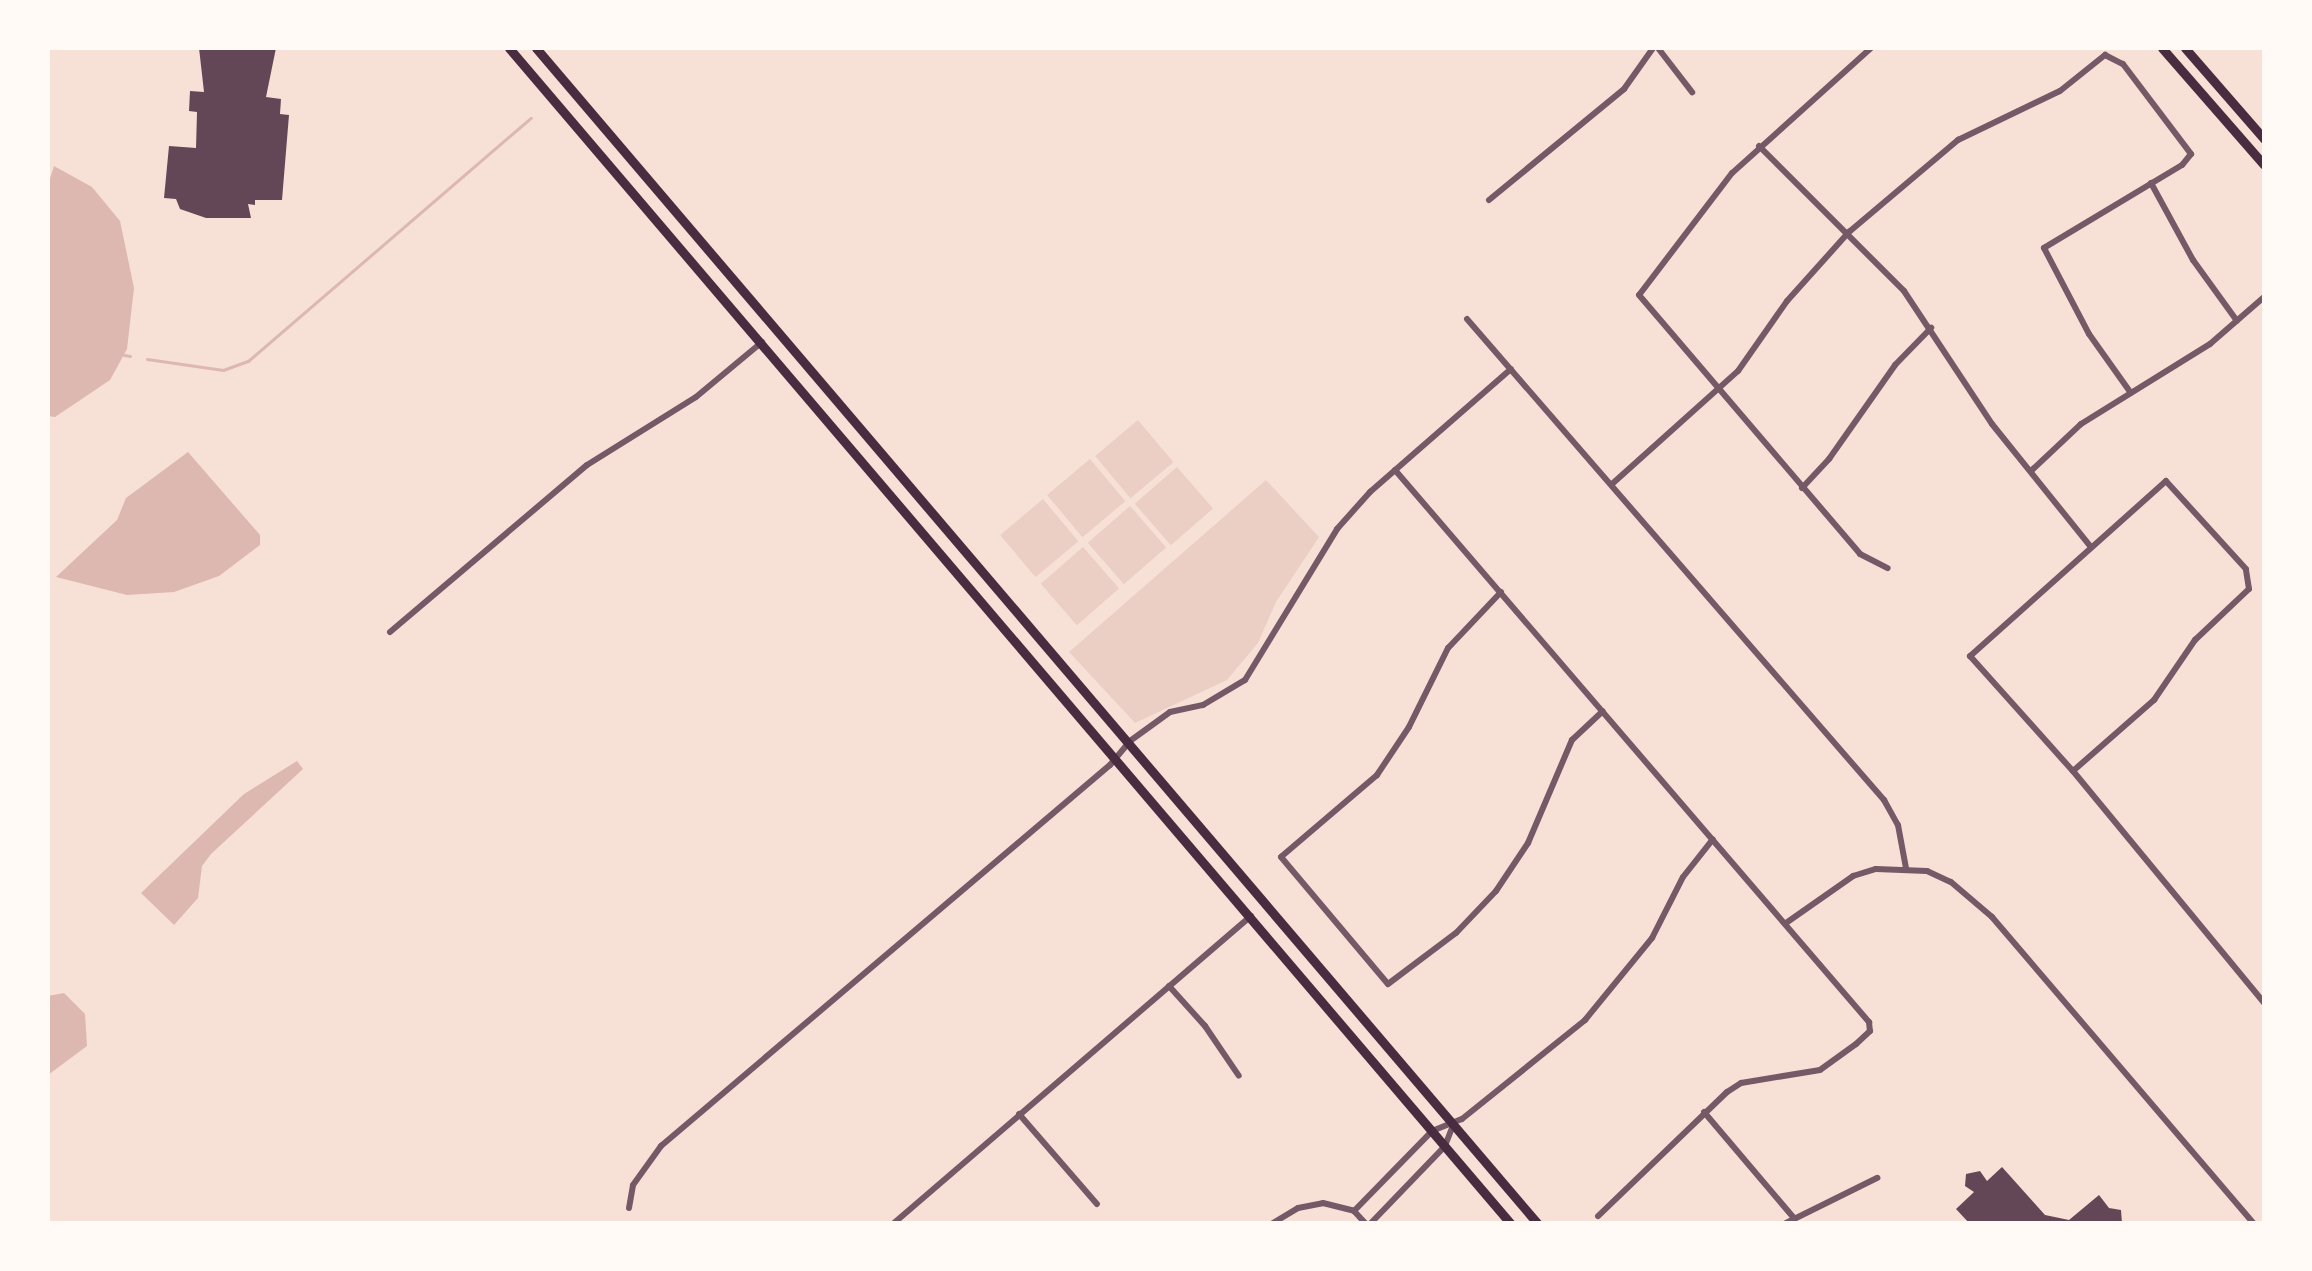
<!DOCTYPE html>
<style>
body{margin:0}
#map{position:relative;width:2312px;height:1271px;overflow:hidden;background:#f7e1d7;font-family:Arial,sans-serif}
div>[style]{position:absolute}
.green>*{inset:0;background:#ebcfc5;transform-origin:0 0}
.water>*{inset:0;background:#dcb8b0}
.stream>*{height:3px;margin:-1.5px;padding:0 1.5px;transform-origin:1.5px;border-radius:1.5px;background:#dcb8b0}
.building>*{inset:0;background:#644757}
.minor>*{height:6px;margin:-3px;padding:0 3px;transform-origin:3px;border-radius:3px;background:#755966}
.secondary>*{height:9px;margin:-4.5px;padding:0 4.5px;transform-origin:4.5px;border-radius:4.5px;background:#4a2c40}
span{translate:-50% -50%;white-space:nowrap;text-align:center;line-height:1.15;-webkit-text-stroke:8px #fffaf5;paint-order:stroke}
.frame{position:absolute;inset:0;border:50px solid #fffaf5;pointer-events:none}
</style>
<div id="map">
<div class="green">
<div style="left:1138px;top:420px;width:55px;height:56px;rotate:50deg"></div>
<div style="left:1090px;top:459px;width:55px;height:56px;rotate:50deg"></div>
<div style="left:1177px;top:467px;width:55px;height:56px;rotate:49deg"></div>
<div style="clip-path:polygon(1266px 480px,1319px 537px,1276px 602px,1258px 643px,1227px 680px,1135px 723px,1069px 652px)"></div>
<div style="left:1043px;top:499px;width:55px;height:56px;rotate:50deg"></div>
<div style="left:1130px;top:506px;width:55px;height:56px;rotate:49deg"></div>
<div style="left:1083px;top:547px;width:55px;height:56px;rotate:49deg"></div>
</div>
<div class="water">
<div style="clip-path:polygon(54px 166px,92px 187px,120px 221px,134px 288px,127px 349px,110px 380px,55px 417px,48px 416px,48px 185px)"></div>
<div style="clip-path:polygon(188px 452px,260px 535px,260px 545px,219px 576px,174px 592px,127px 595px,56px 577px,117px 520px,126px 498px)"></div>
<div style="clip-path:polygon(297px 761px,303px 769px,211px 854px,202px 866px,198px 898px,174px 925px,141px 893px,244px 794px)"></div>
<div style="clip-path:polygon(64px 993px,85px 1014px,87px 1046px,48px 1075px,48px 996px)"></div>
</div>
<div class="stream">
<div style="left:124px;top:355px;width:6px;rotate:9deg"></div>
<div style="left:147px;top:359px;width:77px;rotate:8.2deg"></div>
<div style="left:223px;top:370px;width:27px;rotate:-20deg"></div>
<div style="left:248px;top:361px;width:373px;rotate:-40.7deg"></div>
</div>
<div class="building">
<div style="clip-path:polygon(199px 48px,276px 48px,266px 97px,281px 99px,280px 114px,289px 115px,282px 200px,255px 200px,255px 205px,248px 204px,251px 218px,206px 218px,180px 209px,176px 199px,164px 198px,169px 146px,196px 148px,197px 112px,189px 111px,190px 91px,204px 92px)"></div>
<div style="clip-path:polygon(2002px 1167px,2045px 1215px,2069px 1220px,2099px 1195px,2109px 1208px,2121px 1210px,2122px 1223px,1969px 1223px,1956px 1209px,1974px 1192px,1965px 1186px,1966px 1174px,1980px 1171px,1987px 1181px)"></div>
</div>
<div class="minor">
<div style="left:1658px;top:48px;width:56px;rotate:52.3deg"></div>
<div style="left:1871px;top:48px;width:187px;rotate:138deg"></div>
<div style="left:1732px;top:173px;width:153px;rotate:127.3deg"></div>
<div style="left:1639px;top:295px;width:340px;rotate:49.5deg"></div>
<div style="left:1860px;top:554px;width:31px;rotate:27deg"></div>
<div style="left:1759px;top:146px;width:205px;rotate:45deg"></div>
<div style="left:1904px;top:291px;width:159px;rotate:56.5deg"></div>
<div style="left:1992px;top:424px;width:158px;rotate:51.2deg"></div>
<div style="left:2151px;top:183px;width:88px;rotate:61.4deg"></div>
<div style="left:2193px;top:260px;width:75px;rotate:54.2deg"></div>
<div style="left:1489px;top:200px;width:175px;rotate:-39.4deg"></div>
<div style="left:1624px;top:89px;width:50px;rotate:-54.7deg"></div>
<div style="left:1467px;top:319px;width:637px;rotate:49.08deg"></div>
<div style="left:1884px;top:800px;width:29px;rotate:61deg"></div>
<div style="left:1898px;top:825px;width:44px;rotate:79.5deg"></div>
<div style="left:1395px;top:470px;width:728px;rotate:49.35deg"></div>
<div style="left:1869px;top:1022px;width:9px;rotate:84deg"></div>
<div style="left:1870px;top:1031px;width:19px;rotate:137deg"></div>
<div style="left:1856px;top:1044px;width:44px;rotate:144.2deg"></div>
<div style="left:1820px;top:1070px;width:80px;rotate:170.7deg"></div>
<div style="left:1741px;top:1083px;width:17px;rotate:147deg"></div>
<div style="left:1727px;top:1092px;width:179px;rotate:136.1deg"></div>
<div style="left:2032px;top:470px;width:67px;rotate:-43.2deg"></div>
<div style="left:2081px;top:424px;width:152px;rotate:-31.8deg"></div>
<div style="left:2210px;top:344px;width:72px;rotate:-41deg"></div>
<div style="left:1612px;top:484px;width:169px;rotate:-41.9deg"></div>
<div style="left:1738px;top:371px;width:85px;rotate:-55deg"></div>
<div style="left:1787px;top:301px;width:93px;rotate:-48.1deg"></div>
<div style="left:1849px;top:232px;width:143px;rotate:-40.2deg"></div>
<div style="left:1958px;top:140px;width:113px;rotate:-25.7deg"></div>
<div style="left:2060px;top:91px;width:58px;rotate:-38.7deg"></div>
<div style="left:2105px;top:55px;width:20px;rotate:27deg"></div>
<div style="left:2123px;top:64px;width:113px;rotate:52.9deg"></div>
<div style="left:2191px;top:154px;width:14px;rotate:129deg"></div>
<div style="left:2182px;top:165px;width:161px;rotate:149deg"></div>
<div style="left:2044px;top:248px;width:97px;rotate:62.4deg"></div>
<div style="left:2089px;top:334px;width:72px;rotate:54.6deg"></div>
<div style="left:1802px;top:488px;width:40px;rotate:-47deg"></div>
<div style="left:1829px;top:459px;width:115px;rotate:-54.9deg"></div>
<div style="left:1895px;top:365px;width:52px;rotate:-45.8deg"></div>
<div style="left:1501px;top:592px;width:77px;rotate:133.4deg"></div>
<div style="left:1448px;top:648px;width:88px;rotate:116.3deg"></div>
<div style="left:1409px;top:727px;width:58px;rotate:123.7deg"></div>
<div style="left:1377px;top:775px;width:126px;rotate:139.5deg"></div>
<div style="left:1281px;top:857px;width:166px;rotate:49.9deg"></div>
<div style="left:1388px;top:984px;width:85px;rotate:-36.9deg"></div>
<div style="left:1456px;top:933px;width:58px;rotate:-46.4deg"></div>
<div style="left:1496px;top:891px;width:58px;rotate:-56.3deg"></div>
<div style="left:1528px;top:843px;width:112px;rotate:-66.9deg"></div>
<div style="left:1572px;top:740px;width:42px;rotate:-43.1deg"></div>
<div style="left:390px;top:632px;width:258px;rotate:-40.3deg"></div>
<div style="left:587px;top:465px;width:128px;rotate:-32deg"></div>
<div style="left:696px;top:397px;width:86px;rotate:-39.8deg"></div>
<div style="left:2073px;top:771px;width:108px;rotate:-41.2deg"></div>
<div style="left:2154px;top:700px;width:73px;rotate:-55.7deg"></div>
<div style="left:2195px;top:640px;width:74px;rotate:-43.4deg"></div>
<div style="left:2249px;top:589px;width:20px;rotate:-99deg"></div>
<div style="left:2246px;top:569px;width:119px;rotate:-132.3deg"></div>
<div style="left:2166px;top:481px;width:263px;rotate:138.2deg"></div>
<div style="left:1970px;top:656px;width:154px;rotate:48.2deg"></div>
<div style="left:2073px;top:771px;width:301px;rotate:50.5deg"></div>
<div style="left:1786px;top:923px;width:82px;rotate:-35deg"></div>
<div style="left:1853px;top:876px;width:24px;rotate:-17deg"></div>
<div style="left:1876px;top:869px;width:51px;rotate:2.2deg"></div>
<div style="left:1927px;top:871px;width:26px;rotate:25deg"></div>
<div style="left:1951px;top:882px;width:54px;rotate:40.5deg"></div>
<div style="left:1992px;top:917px;width:402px;rotate:49.5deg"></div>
<div style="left:1169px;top:986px;width:54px;rotate:48deg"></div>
<div style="left:1205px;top:1026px;width:60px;rotate:55.8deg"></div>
<div style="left:1704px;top:1112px;width:138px;rotate:49.7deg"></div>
<div style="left:1019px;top:1114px;width:119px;rotate:49.1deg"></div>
<div style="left:629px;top:1208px;width:23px;rotate:-80deg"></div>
<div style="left:633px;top:1185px;width:48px;rotate:-54.3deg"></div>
<div style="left:661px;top:1146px;width:589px;rotate:-40.32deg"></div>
<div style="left:1110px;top:765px;width:31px;rotate:-50deg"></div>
<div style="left:1130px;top:741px;width:49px;rotate:-35.9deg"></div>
<div style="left:1170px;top:712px;width:34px;rotate:-12deg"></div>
<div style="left:1203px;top:705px;width:49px;rotate:-30.8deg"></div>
<div style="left:1245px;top:680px;width:177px;rotate:-58.6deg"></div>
<div style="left:1337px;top:529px;width:50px;rotate:-48.3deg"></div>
<div style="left:1370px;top:492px;width:187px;rotate:-41.1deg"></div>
<div style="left:1354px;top:1211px;width:112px;rotate:-45.7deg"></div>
<div style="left:1432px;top:1131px;width:32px;rotate:-22deg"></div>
<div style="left:1462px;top:1119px;width:158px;rotate:-38.8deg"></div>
<div style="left:1585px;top:1020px;width:106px;rotate:-50.7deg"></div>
<div style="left:1652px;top:938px;width:68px;rotate:-63.1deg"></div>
<div style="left:1683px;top:877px;width:48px;rotate:-51.7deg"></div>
<div style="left:894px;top:1223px;width:471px;rotate:-40.7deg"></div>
<div style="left:1273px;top:1223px;width:29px;rotate:-31deg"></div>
<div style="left:1298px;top:1208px;width:25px;rotate:-11deg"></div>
<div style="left:1323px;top:1203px;width:32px;rotate:14deg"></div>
<div style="left:1354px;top:1211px;width:16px;rotate:47deg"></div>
<div style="left:1371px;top:1223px;width:107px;rotate:-46.1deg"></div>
<div style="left:1445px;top:1146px;width:22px;rotate:-69deg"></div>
<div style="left:1786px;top:1223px;width:102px;rotate:-26.3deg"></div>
</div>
<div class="secondary">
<div style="left:509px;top:48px;width:1544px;rotate:49.57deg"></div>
<div style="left:536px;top:48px;width:1544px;rotate:49.57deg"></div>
<div style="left:2162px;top:48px;width:155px;rotate:48.9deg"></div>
<div style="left:2185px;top:48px;width:121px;rotate:49deg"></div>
</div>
<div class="frame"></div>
</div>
